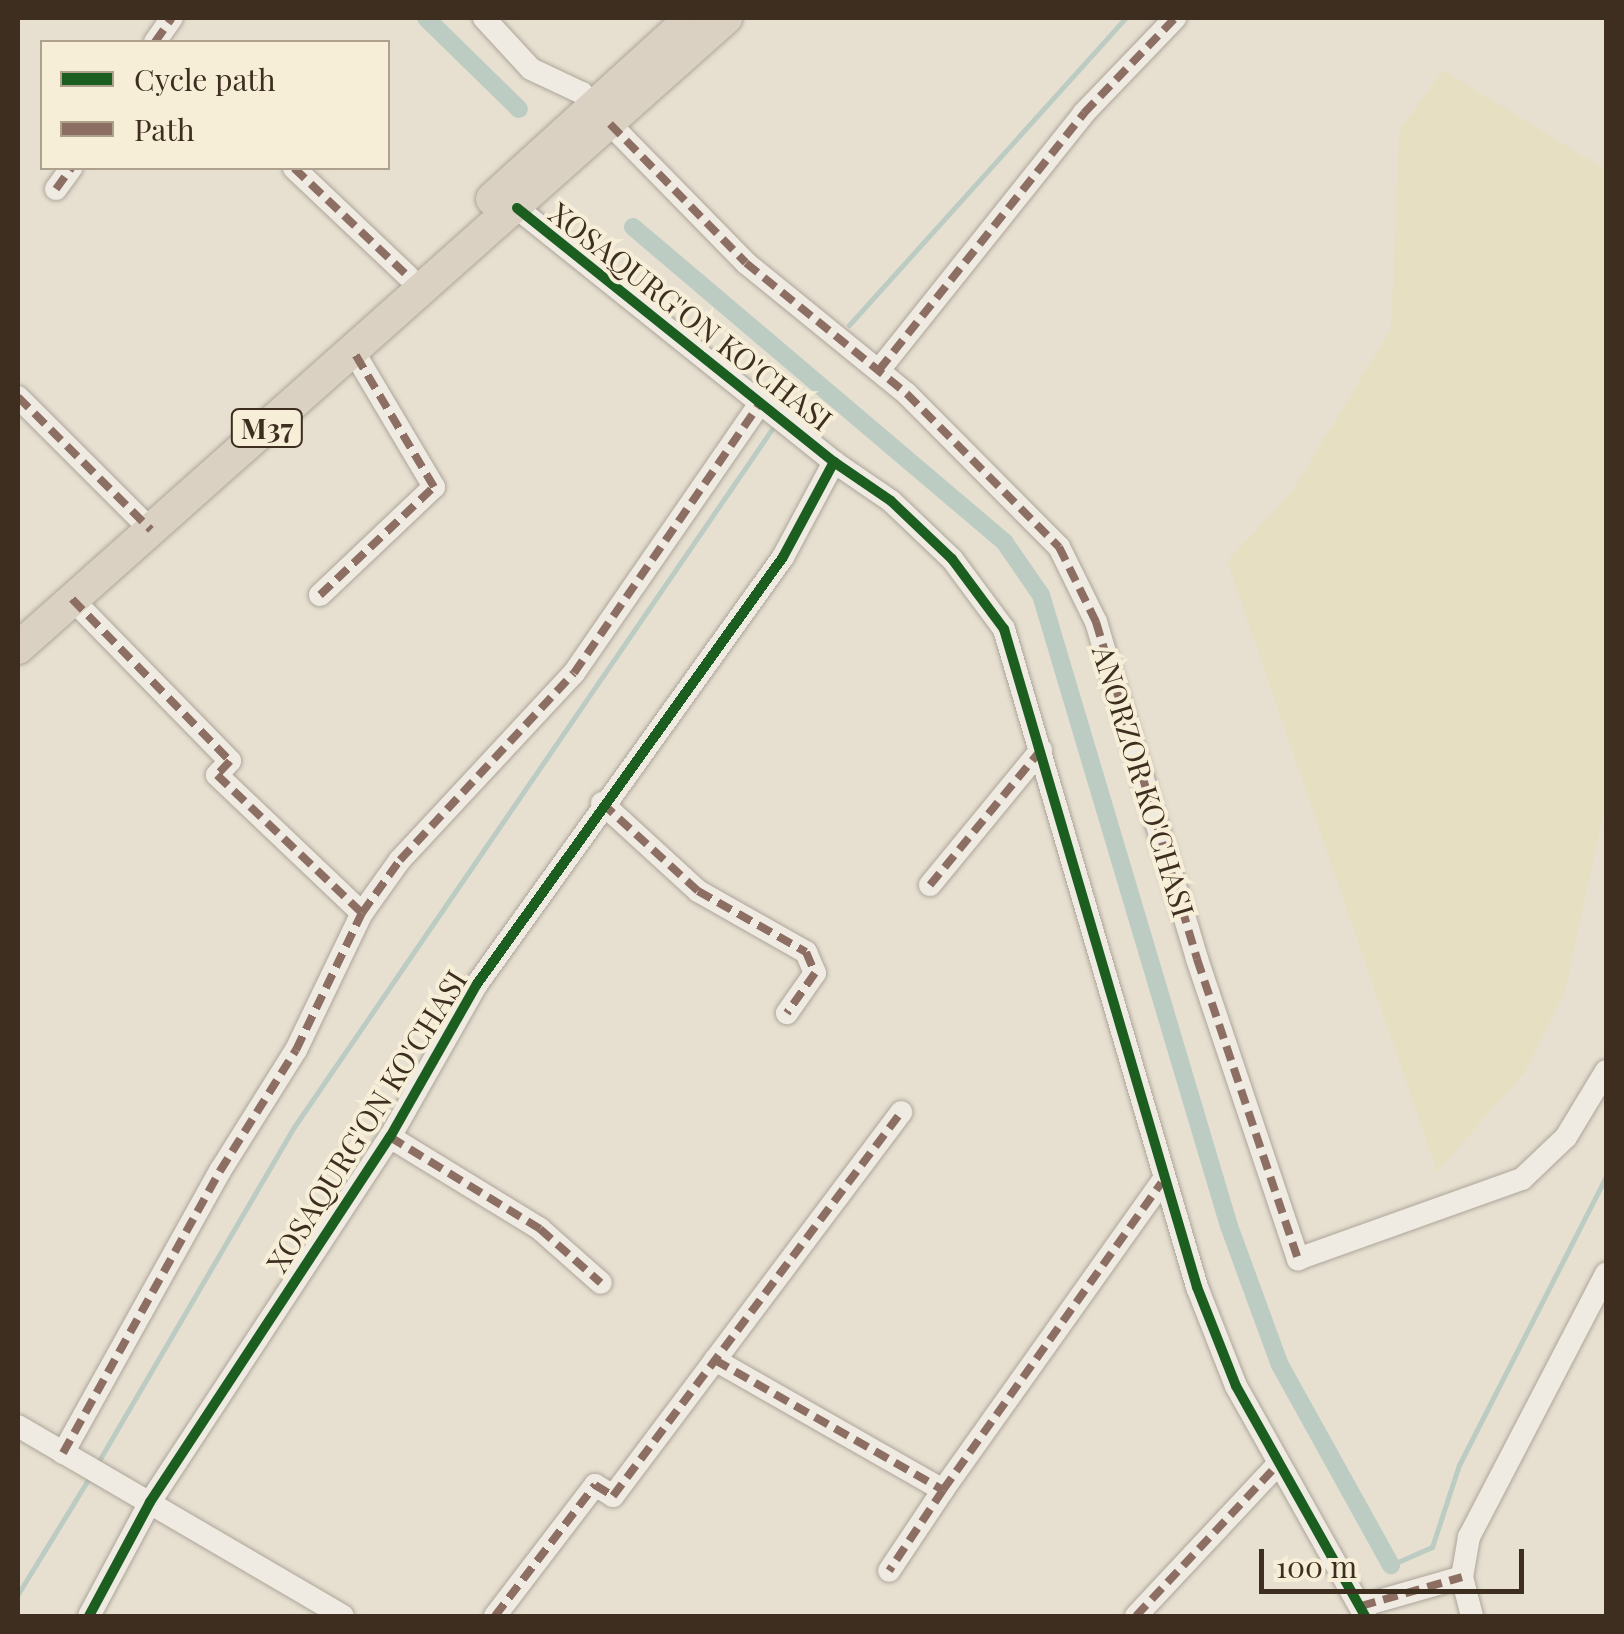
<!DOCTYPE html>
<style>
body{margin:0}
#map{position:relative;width:1624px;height:1634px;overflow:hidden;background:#e7e0d1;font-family:"Playfair Display",serif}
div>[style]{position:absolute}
.farmland>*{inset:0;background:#e6dfc2}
.stream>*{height:5px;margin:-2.5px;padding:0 2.5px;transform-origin:2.5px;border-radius:2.5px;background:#bcccc2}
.canal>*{height:18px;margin:-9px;padding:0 9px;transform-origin:9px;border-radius:9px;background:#bcccc2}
.roads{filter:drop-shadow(0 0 2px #ada599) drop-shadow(0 0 2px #ada599)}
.minor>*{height:22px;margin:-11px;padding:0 11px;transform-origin:11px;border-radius:11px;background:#efebe3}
.highway>*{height:32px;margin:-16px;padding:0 16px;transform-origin:16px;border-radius:16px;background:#dad1c2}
.quiet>*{height:8px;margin-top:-4px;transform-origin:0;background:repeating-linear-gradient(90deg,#8d6e63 0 15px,transparent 0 23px)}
.cycleway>*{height:10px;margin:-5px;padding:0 5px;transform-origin:5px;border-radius:5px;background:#1b5e20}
span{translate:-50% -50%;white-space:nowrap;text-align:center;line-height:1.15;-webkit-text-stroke:8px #f7eed8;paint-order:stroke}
.shield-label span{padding:2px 8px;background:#f7eed8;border:2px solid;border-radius:8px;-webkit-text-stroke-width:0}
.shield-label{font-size:28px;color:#3d2e20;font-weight:700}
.street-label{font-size:30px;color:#3d2e20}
.frame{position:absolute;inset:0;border:20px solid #3d2e20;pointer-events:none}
.legend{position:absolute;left:40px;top:40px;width:350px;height:130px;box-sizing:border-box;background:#f7eed8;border:2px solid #ada18e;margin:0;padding:12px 18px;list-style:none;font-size:30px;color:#3d2e20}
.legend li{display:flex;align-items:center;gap:20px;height:50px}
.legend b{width:50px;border:2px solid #ada18e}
.scale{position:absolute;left:1259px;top:1549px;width:265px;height:45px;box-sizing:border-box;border:5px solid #3d2e20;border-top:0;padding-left:12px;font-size:30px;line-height:35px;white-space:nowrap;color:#3d2e20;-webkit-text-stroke:8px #f7eed8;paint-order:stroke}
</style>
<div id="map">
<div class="farmland">
<div style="clip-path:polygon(1443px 70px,1606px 170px,1606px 802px,1565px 991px,1524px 1073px,1437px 1172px,1227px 561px,1291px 493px,1391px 329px,1399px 131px)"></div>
</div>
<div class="stream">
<div style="left:849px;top:325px;width:413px;rotate:-48deg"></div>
<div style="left:97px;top:1464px;width:390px;rotate:-59.7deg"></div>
<div style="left:294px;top:1127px;width:846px;rotate:-55.6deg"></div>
<div style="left:1391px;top:1565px;width:45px;rotate:-23.7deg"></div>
<div style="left:1432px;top:1547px;width:86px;rotate:-71.8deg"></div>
<div style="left:1459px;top:1465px;width:323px;rotate:-63deg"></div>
<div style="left:18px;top:1594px;width:136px;rotate:-58.5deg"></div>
</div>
<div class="canal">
<div style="left:426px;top:18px;width:130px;rotate:44.4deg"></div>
<div style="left:633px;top:227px;width:488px;rotate:40.3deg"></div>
<div style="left:1005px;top:543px;width:63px;rotate:55.3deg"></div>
<div style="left:1041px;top:595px;width:658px;rotate:73.41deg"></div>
<div style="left:1229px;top:1226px;width:148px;rotate:69.9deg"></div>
<div style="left:1280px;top:1365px;width:229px;rotate:61deg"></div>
</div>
<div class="roads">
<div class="minor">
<div style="left:484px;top:18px;width:69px;rotate:47.3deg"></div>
<div style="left:531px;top:69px;width:56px;rotate:25.2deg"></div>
<div style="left:582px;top:93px;width:18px;rotate:49deg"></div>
<div style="left:155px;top:42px;width:29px;rotate:-55deg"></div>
<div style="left:610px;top:124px;width:194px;rotate:45.6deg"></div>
<div style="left:746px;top:263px;width:208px;rotate:39.1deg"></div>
<div style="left:907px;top:394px;width:216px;rotate:45.2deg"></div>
<div style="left:1059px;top:547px;width:84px;rotate:63.7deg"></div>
<div style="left:1096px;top:622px;width:352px;rotate:73.3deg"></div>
<div style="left:1197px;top:959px;width:317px;rotate:71.4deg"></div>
<div style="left:1298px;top:1259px;width:238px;rotate:-19.7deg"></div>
<div style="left:1522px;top:1179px;width:61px;rotate:-43.7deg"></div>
<div style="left:1566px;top:1137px;width:77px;rotate:-58.8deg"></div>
<div style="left:294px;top:168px;width:157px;rotate:43.5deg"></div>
<div style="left:56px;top:189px;width:26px;rotate:-54deg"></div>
<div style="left:517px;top:208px;width:406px;rotate:38.7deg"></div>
<div style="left:834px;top:462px;width:69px;rotate:34.4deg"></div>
<div style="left:891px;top:501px;width:84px;rotate:43.6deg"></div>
<div style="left:952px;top:559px;width:87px;rotate:53.4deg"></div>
<div style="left:1004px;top:629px;width:686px;rotate:73.65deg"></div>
<div style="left:1197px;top:1287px;width:106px;rotate:68.5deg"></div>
<div style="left:1236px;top:1386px;width:264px;rotate:60.7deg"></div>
<div style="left:879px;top:370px;width:329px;rotate:-51.4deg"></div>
<div style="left:1084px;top:113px;width:132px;rotate:-46.2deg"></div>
<div style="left:18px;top:397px;width:188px;rotate:45deg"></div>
<div style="left:320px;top:595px;width:157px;rotate:-43.5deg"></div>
<div style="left:434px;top:487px;width:157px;rotate:-120.7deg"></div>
<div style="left:72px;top:599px;width:226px;rotate:45.7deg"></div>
<div style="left:230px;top:761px;width:19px;rotate:133deg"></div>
<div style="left:217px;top:775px;width:200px;rotate:43.6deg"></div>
<div style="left:602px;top:803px;width:130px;rotate:42.5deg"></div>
<div style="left:698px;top:891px;width:124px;rotate:29.5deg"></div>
<div style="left:806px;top:952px;width:23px;rotate:67deg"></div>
<div style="left:815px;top:973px;width:49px;rotate:125deg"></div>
<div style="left:930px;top:885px;width:175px;rotate:-50.6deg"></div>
<div style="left:390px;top:1137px;width:176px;rotate:31.5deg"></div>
<div style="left:540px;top:1229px;width:81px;rotate:41.5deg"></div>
<div style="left:715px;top:1360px;width:262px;rotate:29.7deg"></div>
<div style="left:943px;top:1490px;width:97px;rotate:123.7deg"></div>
<div style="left:18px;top:1426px;width:376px;rotate:30.3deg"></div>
<div style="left:63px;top:1453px;width:323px;rotate:-60.9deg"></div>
<div style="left:220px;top:1171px;width:143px;rotate:-57.9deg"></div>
<div style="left:296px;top:1050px;width:152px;rotate:-64.3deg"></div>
<div style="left:362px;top:913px;width:65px;rotate:-54.4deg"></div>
<div style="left:400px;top:860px;width:255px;rotate:-47.1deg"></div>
<div style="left:574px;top:673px;width:331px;rotate:-55.4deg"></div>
<div style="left:943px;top:1490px;width:377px;rotate:-54.6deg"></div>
<div style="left:1361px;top:1606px;width:105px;rotate:-16deg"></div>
<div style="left:89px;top:1616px;width:129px;rotate:-61.8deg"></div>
<div style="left:150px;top:1502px;width:437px;rotate:-56.7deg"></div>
<div style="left:390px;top:1137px;width:176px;rotate:-60.4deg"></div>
<div style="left:477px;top:984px;width:525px;rotate:-54.37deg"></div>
<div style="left:783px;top:557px;width:108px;rotate:-61.8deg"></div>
<div style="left:495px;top:1616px;width:165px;rotate:-52.6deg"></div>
<div style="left:595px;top:1485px;width:21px;rotate:31deg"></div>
<div style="left:613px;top:1496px;width:480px;rotate:-53.1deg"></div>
<div style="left:1136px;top:1616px;width:208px;rotate:-46.9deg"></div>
<div style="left:1472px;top:1616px;width:40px;rotate:-104.4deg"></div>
<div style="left:1462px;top:1577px;width:41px;rotate:-80.1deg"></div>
<div style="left:1469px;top:1537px;width:297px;rotate:-62.5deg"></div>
</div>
<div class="highway">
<div style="left:492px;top:199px;width:269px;rotate:-42.3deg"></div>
<div style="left:18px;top:648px;width:948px;rotate:-41.66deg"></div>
</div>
</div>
<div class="quiet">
<div style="left:155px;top:42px;width:29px;rotate:-55deg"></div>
<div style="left:610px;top:124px;width:194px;rotate:45.6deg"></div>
<div style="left:746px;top:263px;width:208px;rotate:39.1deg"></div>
<div style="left:907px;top:394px;width:216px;rotate:45.2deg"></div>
<div style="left:1059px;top:547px;width:84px;rotate:63.7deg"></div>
<div style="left:1096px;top:622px;width:352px;rotate:73.3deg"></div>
<div style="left:1197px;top:959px;width:317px;rotate:71.4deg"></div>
<div style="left:294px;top:168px;width:157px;rotate:43.5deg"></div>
<div style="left:56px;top:189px;width:26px;rotate:-54deg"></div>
<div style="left:879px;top:370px;width:329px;rotate:-51.4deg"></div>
<div style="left:1084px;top:113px;width:132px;rotate:-46.2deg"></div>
<div style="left:18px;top:397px;width:188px;rotate:45deg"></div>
<div style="left:320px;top:595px;width:157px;rotate:-43.5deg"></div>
<div style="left:434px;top:487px;width:157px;rotate:-120.7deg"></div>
<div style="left:72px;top:599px;width:226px;rotate:45.7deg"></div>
<div style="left:230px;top:761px;width:19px;rotate:133deg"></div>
<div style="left:217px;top:775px;width:200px;rotate:43.6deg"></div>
<div style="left:602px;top:803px;width:130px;rotate:42.5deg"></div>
<div style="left:698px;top:891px;width:124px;rotate:29.5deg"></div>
<div style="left:806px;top:952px;width:23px;rotate:67deg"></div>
<div style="left:815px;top:973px;width:49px;rotate:125deg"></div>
<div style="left:930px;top:885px;width:175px;rotate:-50.6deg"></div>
<div style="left:390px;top:1137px;width:176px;rotate:31.5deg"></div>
<div style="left:540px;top:1229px;width:81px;rotate:41.5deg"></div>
<div style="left:715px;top:1360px;width:262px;rotate:29.7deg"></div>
<div style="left:943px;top:1490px;width:97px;rotate:123.7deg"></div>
<div style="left:63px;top:1453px;width:323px;rotate:-60.9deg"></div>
<div style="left:220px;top:1171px;width:143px;rotate:-57.9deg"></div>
<div style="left:296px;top:1050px;width:152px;rotate:-64.3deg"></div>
<div style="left:362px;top:913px;width:65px;rotate:-54.4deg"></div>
<div style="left:400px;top:860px;width:255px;rotate:-47.1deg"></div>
<div style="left:574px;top:673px;width:331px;rotate:-55.4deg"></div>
<div style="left:943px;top:1490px;width:377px;rotate:-54.6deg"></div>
<div style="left:1361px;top:1606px;width:105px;rotate:-16deg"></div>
<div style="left:495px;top:1616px;width:165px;rotate:-52.6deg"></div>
<div style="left:595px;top:1485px;width:21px;rotate:31deg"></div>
<div style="left:613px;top:1496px;width:480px;rotate:-53.1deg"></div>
<div style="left:1136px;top:1616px;width:208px;rotate:-46.9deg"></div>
</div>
<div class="cycleway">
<div style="left:517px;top:208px;width:406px;rotate:38.7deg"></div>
<div style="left:834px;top:462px;width:69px;rotate:34.4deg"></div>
<div style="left:891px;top:501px;width:84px;rotate:43.6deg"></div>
<div style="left:952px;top:559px;width:87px;rotate:53.4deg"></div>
<div style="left:1004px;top:629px;width:686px;rotate:73.65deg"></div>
<div style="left:1197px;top:1287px;width:106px;rotate:68.5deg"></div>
<div style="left:1236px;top:1386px;width:264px;rotate:60.7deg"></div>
<div style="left:89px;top:1616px;width:129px;rotate:-61.8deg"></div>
<div style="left:150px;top:1502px;width:437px;rotate:-56.7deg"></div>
<div style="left:390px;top:1137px;width:176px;rotate:-60.4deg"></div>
<div style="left:477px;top:984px;width:525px;rotate:-54.37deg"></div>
<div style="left:783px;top:557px;width:108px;rotate:-61.8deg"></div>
</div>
<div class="shield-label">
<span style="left:267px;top:428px">M37</span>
</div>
<div class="street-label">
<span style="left:691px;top:316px;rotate:38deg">XOSAQURG'ON KO'CHASI</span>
<span style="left:1144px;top:781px;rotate:73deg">ANORZOR KO'CHASI</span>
<span style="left:366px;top:1121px;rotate:-58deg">XOSAQURG'ON KO'CHASI</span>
</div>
<div class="frame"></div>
<ul class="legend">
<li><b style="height:12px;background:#1b5e20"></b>Cycle path</li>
<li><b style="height:12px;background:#8d6e63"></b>Path</li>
</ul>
<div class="scale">100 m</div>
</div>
